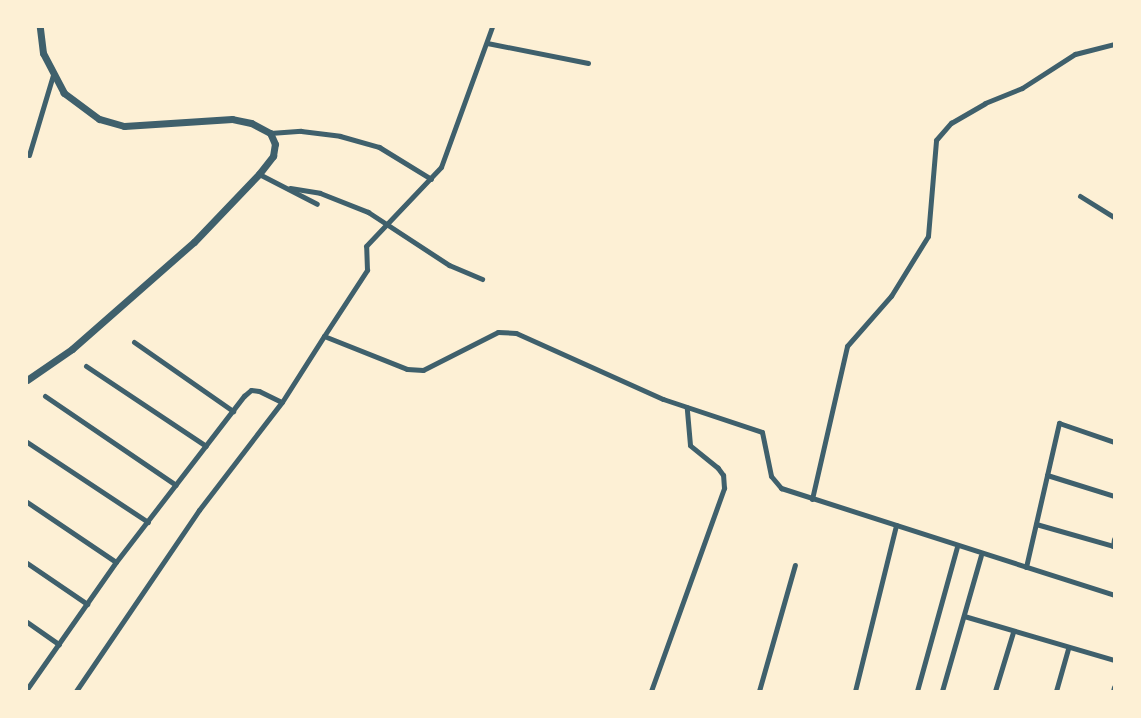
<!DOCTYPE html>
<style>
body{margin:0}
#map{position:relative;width:1141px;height:718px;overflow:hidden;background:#fdf0d5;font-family:Literata,serif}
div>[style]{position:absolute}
.minor>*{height:5px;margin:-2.5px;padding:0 2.5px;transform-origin:2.5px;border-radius:2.5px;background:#3f606c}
.tertiary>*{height:7px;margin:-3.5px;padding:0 3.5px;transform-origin:3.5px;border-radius:3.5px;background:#3f606c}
span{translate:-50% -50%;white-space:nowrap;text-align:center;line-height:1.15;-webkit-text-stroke:6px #fdf0d5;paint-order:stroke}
.frame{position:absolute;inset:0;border:28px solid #fdf0d5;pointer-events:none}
</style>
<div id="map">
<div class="minor">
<div style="left:487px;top:43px;width:103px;rotate:11.2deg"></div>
<div style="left:270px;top:133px;width:31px;rotate:-4deg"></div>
<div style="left:301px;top:131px;width:39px;rotate:7deg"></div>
<div style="left:340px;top:136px;width:41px;rotate:15.8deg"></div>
<div style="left:379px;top:147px;width:61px;rotate:31.6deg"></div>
<div style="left:29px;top:155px;width:84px;rotate:-73.3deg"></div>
<div style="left:259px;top:174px;width:65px;rotate:27.3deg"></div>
<div style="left:290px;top:188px;width:30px;rotate:9deg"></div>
<div style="left:320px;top:193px;width:52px;rotate:21.6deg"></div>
<div style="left:368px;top:212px;width:97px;rotate:33.2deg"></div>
<div style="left:449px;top:265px;width:36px;rotate:23deg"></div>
<div style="left:1080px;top:196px;width:40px;rotate:32deg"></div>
<div style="left:324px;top:336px;width:79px;rotate:-56.9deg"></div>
<div style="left:367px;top:270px;width:24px;rotate:-92deg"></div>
<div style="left:366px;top:246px;width:109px;rotate:-46.5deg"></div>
<div style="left:441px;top:167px;width:149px;rotate:-70deg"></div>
<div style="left:134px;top:342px;width:121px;rotate:34.9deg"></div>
<div style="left:86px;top:366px;width:144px;rotate:33.7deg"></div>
<div style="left:45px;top:396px;width:158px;rotate:34.2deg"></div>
<div style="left:27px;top:442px;width:145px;rotate:33.5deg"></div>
<div style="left:1047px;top:475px;width:70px;rotate:17.4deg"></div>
<div style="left:812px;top:499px;width:157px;rotate:-77.1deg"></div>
<div style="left:847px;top:346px;width:67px;rotate:-48.7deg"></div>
<div style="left:891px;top:296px;width:70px;rotate:-58.3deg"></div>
<div style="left:928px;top:236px;width:96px;rotate:-85.2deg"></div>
<div style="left:936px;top:140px;width:23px;rotate:-49deg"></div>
<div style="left:951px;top:123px;width:39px;rotate:-30deg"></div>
<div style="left:985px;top:103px;width:40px;rotate:-22deg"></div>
<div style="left:1022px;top:88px;width:63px;rotate:-32.7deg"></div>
<div style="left:1075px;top:54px;width:40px;rotate:-14.4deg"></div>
<div style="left:27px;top:502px;width:107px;rotate:34deg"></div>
<div style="left:1036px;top:524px;width:80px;rotate:15.9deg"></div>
<div style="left:1113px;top:546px;width:7px;rotate:-82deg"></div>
<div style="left:27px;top:563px;width:73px;rotate:34.3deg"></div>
<div style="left:1026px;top:567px;width:148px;rotate:-77.1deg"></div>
<div style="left:1059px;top:423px;width:58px;rotate:19.1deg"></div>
<div style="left:964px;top:616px;width:156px;rotate:16.3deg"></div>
<div style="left:27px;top:622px;width:39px;rotate:35deg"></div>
<div style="left:27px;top:689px;width:155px;rotate:-55deg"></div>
<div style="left:116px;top:562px;width:210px;rotate:-52.4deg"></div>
<div style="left:244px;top:396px;width:9px;rotate:-41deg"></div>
<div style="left:251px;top:390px;width:8px;rotate:7deg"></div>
<div style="left:259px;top:391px;width:25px;rotate:26deg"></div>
<div style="left:76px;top:691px;width:219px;rotate:-55.8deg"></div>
<div style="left:199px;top:510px;width:136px;rotate:-52.5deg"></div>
<div style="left:282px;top:402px;width:78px;rotate:-57.5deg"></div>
<div style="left:324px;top:336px;width:89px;rotate:21.7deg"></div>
<div style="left:407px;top:369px;width:16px;rotate:4deg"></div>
<div style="left:423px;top:370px;width:84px;rotate:-26.9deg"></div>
<div style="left:498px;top:332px;width:18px;rotate:3deg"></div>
<div style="left:516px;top:333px;width:161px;rotate:24.2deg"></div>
<div style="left:663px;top:399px;width:104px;rotate:18.4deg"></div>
<div style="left:762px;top:432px;width:45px;rotate:78.4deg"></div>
<div style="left:771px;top:476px;width:16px;rotate:50deg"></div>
<div style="left:781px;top:488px;width:350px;rotate:17.8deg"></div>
<div style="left:651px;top:691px;width:216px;rotate:-70.2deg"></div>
<div style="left:724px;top:488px;width:13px;rotate:-94deg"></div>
<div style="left:723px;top:475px;width:9px;rotate:-126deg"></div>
<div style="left:718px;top:468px;width:36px;rotate:-141deg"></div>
<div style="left:690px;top:445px;width:38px;rotate:-95deg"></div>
<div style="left:759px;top:691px;width:131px;rotate:-74.1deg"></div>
<div style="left:855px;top:691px;width:171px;rotate:-76.1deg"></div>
<div style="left:917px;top:691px;width:149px;rotate:-74.5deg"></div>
<div style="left:942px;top:691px;width:141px;rotate:-74deg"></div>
<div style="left:995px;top:691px;width:62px;rotate:-73deg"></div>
<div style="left:1056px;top:691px;width:44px;rotate:-74.1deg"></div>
<div style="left:1113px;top:691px;width:4px;rotate:-76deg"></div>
</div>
<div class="tertiary">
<div style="left:27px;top:380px;width:55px;rotate:-34.6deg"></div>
<div style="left:72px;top:349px;width:162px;rotate:-41.3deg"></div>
<div style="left:194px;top:242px;width:94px;rotate:-46.3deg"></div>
<div style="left:259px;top:174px;width:23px;rotate:-52deg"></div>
<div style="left:273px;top:156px;width:12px;rotate:-81deg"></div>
<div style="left:275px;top:144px;width:12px;rotate:-114deg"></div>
<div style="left:270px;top:133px;width:21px;rotate:-152deg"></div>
<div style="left:251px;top:123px;width:19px;rotate:-168deg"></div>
<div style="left:232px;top:119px;width:108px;rotate:176.3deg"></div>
<div style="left:124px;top:126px;width:26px;rotate:-164deg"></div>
<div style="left:99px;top:119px;width:44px;rotate:-143.4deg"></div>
<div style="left:64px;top:93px;width:45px;rotate:-117.7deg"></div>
<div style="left:43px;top:53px;width:26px;rotate:-97deg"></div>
</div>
<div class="frame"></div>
</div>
